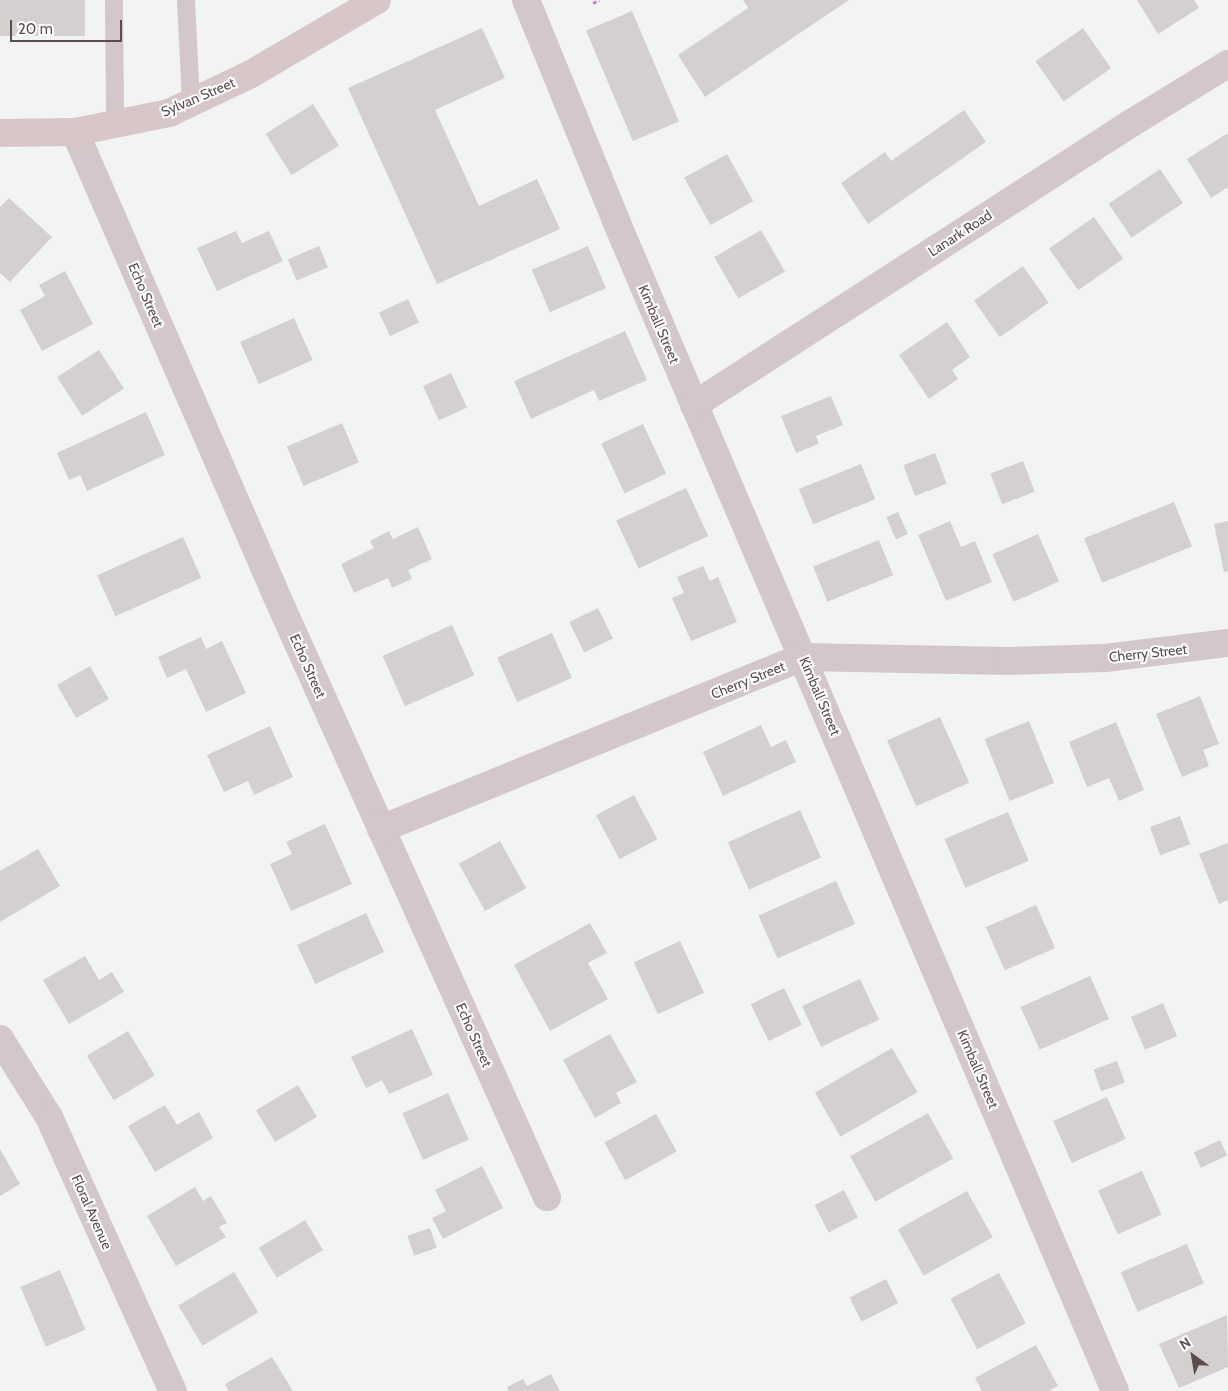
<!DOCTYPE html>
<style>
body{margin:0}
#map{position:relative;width:1228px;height:1391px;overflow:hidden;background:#f2f4f3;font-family:Cabin,sans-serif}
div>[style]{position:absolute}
.building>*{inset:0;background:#d5d0d0;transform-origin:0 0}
.path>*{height:3px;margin-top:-1.5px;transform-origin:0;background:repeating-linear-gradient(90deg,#c182c5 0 4px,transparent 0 6.5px)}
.lane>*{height:18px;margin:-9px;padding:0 9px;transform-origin:9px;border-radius:9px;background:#d4c7c9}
.street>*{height:28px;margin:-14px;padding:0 14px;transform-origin:14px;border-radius:14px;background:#d4c7c9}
.secondary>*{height:28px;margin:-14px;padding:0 14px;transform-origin:14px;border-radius:14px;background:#d8c7c8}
span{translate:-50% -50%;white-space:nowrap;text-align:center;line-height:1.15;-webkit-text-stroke:4px #fff;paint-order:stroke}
.street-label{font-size:14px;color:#5d4c4d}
.north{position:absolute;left:1168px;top:1331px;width:50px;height:50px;-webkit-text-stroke:4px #fff;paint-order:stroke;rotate:328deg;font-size:14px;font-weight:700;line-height:20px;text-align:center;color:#5d4c4d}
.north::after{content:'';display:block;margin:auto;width:18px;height:22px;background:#5d4c4d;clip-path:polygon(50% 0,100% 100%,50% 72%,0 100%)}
.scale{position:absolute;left:10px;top:20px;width:112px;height:22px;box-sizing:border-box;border:2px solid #5d4c4d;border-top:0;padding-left:6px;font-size:15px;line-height:18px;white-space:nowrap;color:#5d4c4d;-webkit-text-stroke:4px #fff;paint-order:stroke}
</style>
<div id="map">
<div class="building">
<div style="left:0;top:0;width:85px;height:36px"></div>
<div style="clip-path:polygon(743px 0,849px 0,705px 97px,678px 55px,748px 8px)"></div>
<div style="clip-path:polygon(1137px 0,1194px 0,1199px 8px,1158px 34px)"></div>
<div style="left:632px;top:11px;width:120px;height:50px;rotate:67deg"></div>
<div style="clip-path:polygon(482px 28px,505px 78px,435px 110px,479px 206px,537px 179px,560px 229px,437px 284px,348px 88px)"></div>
<div style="left:1083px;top:28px;width:49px;height:58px;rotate:55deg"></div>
<div style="left:313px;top:104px;width:49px;height:56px;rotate:58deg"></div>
<div style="clip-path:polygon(964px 110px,986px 142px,868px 224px,841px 183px,885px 152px,891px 161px)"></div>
<div style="clip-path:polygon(1228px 133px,1228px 187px,1211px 198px,1187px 159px)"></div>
<div style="left:727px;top:154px;width:54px;height:49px;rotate:61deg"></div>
<div style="left:1160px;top:169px;width:41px;height:62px;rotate:56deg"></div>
<div style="clip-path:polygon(9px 198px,52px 237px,10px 282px,0 273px,0 207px)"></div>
<div style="left:1094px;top:217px;width:51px;height:55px;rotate:55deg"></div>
<div style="left:761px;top:230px;width:48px;height:54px;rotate:60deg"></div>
<div style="clip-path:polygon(236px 231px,242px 243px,269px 231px,283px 261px,217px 291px,197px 248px)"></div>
<div style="left:319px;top:246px;width:23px;height:34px;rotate:67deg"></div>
<div style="left:588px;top:246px;width:46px;height:61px;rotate:67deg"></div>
<div style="left:1023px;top:266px;width:45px;height:60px;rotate:55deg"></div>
<div style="clip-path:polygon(65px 271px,93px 324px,42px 351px,20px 310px,45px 296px,39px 285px)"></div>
<div style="left:408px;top:299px;width:26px;height:32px;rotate:65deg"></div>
<div style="left:294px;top:318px;width:46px;height:59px;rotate:66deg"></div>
<div style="clip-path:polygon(947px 322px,970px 357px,952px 370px,958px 379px,929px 399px,899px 355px)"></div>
<div style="clip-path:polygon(625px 331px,647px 380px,599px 401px,594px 390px,531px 419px,514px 381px)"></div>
<div style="left:99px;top:350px;width:46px;height:50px;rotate:57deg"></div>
<div style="left:451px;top:373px;width:38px;height:31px;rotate:65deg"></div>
<div style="clip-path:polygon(831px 396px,843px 425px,816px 436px,819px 444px,796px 453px,781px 416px)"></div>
<div style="clip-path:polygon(146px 412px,165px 455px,87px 491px,80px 475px,69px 480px,57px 453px)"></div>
<div style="left:342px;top:423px;width:43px;height:60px;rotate:67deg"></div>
<div style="left:643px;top:424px;width:55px;height:46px;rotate:65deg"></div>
<div style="left:935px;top:453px;width:33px;height:34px;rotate:69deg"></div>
<div style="left:1023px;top:461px;width:33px;height:35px;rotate:69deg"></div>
<div style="left:861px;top:464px;width:38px;height:67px;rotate:68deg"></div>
<div style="left:686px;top:488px;width:53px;height:77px;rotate:65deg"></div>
<div style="left:1174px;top:502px;width:48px;height:97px;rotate:68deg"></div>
<div style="left:898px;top:512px;width:24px;height:13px;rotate:66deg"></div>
<div style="clip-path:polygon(950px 521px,961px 547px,975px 541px,992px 582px,946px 601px,918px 535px)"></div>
<div style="clip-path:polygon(1228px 521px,1228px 571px,1224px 572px,1214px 524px)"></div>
<div style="clip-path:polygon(418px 527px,432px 559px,408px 570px,412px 579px,392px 588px,388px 578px,354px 593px,341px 564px,374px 548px,370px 541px,389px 531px,393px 539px)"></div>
<div style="left:1038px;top:534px;width:52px;height:50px;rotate:66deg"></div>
<div style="left:183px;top:537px;width:45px;height:94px;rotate:66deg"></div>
<div style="left:879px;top:540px;width:38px;height:71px;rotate:68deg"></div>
<div style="clip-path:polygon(703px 566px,710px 581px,718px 577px,737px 622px,691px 641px,672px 598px,684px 593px,677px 577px)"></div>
<div style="left:598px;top:608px;width:34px;height:32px;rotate:64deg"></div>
<div style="left:452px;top:625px;width:55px;height:76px;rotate:66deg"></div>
<div style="left:552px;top:633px;width:49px;height:60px;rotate:66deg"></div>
<div style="clip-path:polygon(201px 637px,206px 649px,222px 641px,246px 693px,206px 712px,186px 669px,167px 678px,158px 657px)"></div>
<div style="left:90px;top:666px;width:38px;height:38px;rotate:60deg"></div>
<div style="clip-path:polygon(1200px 696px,1219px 744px,1203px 750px,1209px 766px,1182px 777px,1156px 714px)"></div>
<div style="left:940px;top:717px;width:72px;height:58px;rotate:66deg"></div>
<div style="left:1029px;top:721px;width:67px;height:48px;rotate:68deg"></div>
<div style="clip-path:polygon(1116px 722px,1144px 790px,1119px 801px,1109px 778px,1087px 787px,1069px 742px)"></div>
<div style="clip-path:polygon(761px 725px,771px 747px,786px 740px,796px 762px,723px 796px,703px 752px)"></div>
<div style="clip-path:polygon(270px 726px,293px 777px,254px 795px,248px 781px,224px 792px,207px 755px)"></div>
<div style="left:634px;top:795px;width:50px;height:43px;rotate:62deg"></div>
<div style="left:800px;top:810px;width:52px;height:79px;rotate:66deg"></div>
<div style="left:1008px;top:812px;width:53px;height:69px;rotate:67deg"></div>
<div style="left:1180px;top:816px;width:30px;height:32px;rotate:70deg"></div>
<div style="clip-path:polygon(325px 824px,352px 884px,291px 911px,270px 864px,292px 854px,286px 842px)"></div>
<div style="left:500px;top:841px;width:54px;height:47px;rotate:61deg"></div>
<div style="clip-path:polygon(1228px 843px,1228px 900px,1219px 904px,1199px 854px)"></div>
<div style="clip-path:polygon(38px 849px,60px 886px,0 922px,0 871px)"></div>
<div style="left:836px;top:881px;width:47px;height:85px;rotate:66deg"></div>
<div style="left:1036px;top:905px;width:47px;height:55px;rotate:66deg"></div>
<div style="left:366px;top:913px;width:43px;height:76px;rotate:65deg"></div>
<div style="clip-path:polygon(590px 923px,607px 953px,588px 963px,608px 999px,550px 1031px,514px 965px)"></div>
<div style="left:680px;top:941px;width:57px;height:51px;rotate:65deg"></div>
<div style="clip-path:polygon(85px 956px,99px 980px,112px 972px,124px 992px,69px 1024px,43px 980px)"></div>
<div style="left:1090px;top:976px;width:47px;height:76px;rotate:66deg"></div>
<div style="left:860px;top:979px;width:45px;height:64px;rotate:65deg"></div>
<div style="left:784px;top:988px;width:41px;height:37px;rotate:64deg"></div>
<div style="left:1163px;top:1003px;width:36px;height:35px;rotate:67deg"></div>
<div style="clip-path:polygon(412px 1029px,433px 1075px,389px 1094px,382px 1080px,366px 1088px,351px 1057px)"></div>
<div style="left:128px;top:1031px;width:52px;height:48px;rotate:59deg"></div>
<div style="clip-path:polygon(610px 1034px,637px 1082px,616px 1093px,621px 1103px,595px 1118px,563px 1060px)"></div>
<div style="left:892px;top:1048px;width:51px;height:89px;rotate:60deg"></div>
<div style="left:1117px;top:1061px;width:23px;height:25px;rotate:70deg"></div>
<div style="left:298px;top:1085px;width:37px;height:49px;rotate:59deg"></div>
<div style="left:448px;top:1093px;width:51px;height:50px;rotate:66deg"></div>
<div style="left:1107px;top:1097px;width:46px;height:59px;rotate:66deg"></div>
<div style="clip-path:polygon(165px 1105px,177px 1125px,199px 1112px,213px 1138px,155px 1172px,128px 1126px)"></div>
<div style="left:928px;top:1113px;width:52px;height:89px;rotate:61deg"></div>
<div style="left:656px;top:1114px;width:43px;height:59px;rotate:61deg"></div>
<div style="left:1220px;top:1140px;width:17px;height:29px;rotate:65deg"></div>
<div style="clip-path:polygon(0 1149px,20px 1184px,0 1196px)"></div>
<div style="clip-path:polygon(482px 1166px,503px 1208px,443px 1239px,432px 1218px,446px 1211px,435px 1190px)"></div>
<div style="left:1142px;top:1171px;width:48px;height:48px;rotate:66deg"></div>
<div style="clip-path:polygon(195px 1187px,203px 1201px,211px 1196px,227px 1223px,219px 1227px,226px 1237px,176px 1266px,147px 1216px)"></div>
<div style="left:844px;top:1190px;width:31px;height:33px;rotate:63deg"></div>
<div style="left:967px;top:1191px;width:53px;height:79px;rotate:61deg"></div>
<div style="left:305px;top:1220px;width:35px;height:54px;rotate:59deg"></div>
<div style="left:430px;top:1228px;width:21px;height:24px;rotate:71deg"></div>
<div style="left:1187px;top:1244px;width:43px;height:72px;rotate:67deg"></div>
<div style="left:60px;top:1270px;width:65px;height:43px;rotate:67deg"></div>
<div style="left:234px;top:1272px;width:47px;height:65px;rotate:59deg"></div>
<div style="left:999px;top:1273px;width:57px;height:55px;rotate:62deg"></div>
<div style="left:886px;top:1279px;width:27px;height:41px;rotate:63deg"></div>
<div style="clip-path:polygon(1227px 1315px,1228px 1367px,1179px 1388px,1159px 1344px)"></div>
<div style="clip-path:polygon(1036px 1345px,1058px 1386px,1049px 1391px,982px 1391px,975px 1378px)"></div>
<div style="clip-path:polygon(272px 1357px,293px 1391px,229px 1391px,225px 1384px)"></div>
<div style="clip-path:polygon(551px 1374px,560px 1391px,509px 1391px,507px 1387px,523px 1379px,527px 1386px)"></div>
</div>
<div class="path">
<div style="left:593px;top:3px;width:7px;rotate:-27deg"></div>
</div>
<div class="lane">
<div style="left:114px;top:0;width:124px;rotate:89.5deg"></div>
<div style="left:186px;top:0;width:103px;rotate:87.2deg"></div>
</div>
<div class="street">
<div style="left:526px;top:0;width:239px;rotate:67.8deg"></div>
<div style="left:616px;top:221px;width:1272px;rotate:66.9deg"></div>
<div style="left:75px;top:132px;width:497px;rotate:66.5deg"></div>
<div style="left:273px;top:588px;width:668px;rotate:65.78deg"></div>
<div style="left:694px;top:405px;width:519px;rotate:-32.8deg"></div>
<div style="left:1130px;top:124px;width:115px;rotate:-31.5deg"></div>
<div style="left:381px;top:829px;width:456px;rotate:-22.2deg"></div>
<div style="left:803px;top:657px;width:205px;rotate:1.1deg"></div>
<div style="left:1008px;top:661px;width:97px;rotate:-1.8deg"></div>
<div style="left:1105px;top:658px;width:124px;rotate:-7deg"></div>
<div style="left:0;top:1039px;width:92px;rotate:57.9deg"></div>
<div style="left:49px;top:1117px;width:301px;rotate:65.7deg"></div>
</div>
<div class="secondary">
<div style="left:0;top:133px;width:75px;rotate:-0.8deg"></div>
<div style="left:75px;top:132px;width:96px;rotate:-11.4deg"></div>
<div style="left:169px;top:113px;width:91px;rotate:-25.4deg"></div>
<div style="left:251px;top:74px;width:146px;rotate:-30.4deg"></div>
</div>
<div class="street-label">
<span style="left:198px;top:97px;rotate:-23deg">Sylvan Street</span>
<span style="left:960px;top:233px;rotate:-33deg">Lanark Road</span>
<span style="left:146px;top:295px;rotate:67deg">Echo Street</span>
<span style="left:659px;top:324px;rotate:67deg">Kimball Street</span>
<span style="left:1148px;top:653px;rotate:-6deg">Cherry Street</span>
<span style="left:308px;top:666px;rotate:66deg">Echo Street</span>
<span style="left:748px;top:680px;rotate:-22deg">Cherry Street</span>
<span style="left:820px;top:696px;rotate:67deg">Kimball Street</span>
<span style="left:474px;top:1035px;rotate:66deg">Echo Street</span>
<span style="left:978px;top:1069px;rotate:67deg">Kimball Street</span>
<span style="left:92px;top:1212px;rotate:66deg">Floral Avenue</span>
</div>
<div class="north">N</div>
<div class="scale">20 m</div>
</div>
